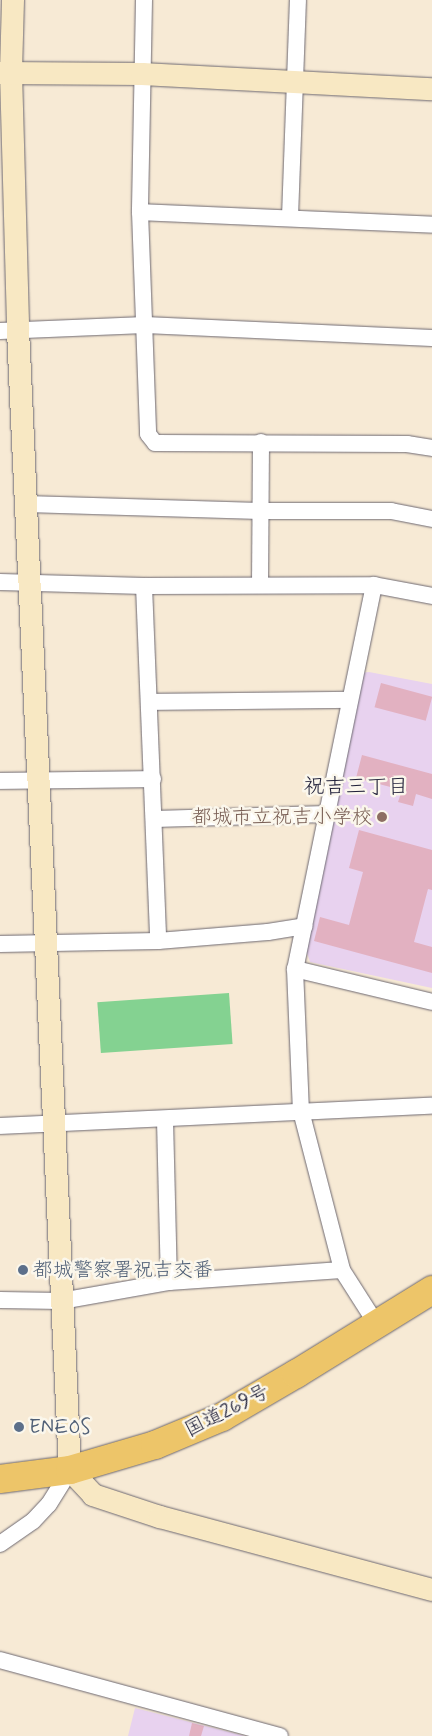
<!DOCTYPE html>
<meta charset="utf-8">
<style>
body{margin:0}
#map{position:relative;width:432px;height:1736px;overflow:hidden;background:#f7ead5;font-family:Mynerve,"Klee One",sans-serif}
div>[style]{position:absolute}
.built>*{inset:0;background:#e8d2ef}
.green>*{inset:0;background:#84d291;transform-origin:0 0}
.building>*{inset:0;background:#e2b1c1;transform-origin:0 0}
.roads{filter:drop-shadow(0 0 1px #6d6871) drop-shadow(0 0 1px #6d6871)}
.street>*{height:16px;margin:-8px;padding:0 8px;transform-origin:8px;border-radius:8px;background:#fff}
.secondary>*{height:22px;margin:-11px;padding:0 11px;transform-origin:11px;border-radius:11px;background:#f8e8c3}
.highway>*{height:28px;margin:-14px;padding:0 14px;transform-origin:14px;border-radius:14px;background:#edc569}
.dots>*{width:14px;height:14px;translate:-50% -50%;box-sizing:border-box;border:2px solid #fbf7ec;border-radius:50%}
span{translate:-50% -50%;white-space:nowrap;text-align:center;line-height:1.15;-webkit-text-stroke:5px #fbf7ec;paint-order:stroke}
.education-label{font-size:20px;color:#785e54}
.right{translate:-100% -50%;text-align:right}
.service-label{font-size:20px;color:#4e5e75}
.left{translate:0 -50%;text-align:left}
.street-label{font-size:20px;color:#22223b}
.neighbourhood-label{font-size:21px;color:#22223b}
</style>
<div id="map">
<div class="built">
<div style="clip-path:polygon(369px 672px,432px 684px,432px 988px,310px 962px,306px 950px,361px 673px)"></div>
<div style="clip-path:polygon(135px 1708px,245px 1736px,128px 1736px)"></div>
</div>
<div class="green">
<div style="left:229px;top:993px;width:51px;height:132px;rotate:86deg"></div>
</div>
<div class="building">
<div style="left:381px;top:683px;width:53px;height:25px;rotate:15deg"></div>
<div style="clip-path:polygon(362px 755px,432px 774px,432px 799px,416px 794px,413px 806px,398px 802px,402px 790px,356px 778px)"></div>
<div style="clip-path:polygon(359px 830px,432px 850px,432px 890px,428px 889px,414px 942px,432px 947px,432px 973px,314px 941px,320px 917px,349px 925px,363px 872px,349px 868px)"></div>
<div style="clip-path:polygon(192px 1723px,204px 1726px,201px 1736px,189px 1736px)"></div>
</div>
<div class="roads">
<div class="street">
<div style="left:144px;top:0;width:212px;rotate:91.1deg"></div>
<div style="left:140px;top:212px;width:222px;rotate:87.9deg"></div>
<div style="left:148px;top:434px;width:11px;rotate:52deg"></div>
<div style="left:155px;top:443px;width:252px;rotate:0.2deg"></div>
<div style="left:407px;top:444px;width:25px;rotate:9deg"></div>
<div style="left:140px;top:212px;width:292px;rotate:2.5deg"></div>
<div style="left:290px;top:217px;width:217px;rotate:-87.9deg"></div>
<div style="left:0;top:331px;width:145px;rotate:-2.4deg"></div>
<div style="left:145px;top:325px;width:287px;rotate:2.6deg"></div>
<div style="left:26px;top:504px;width:234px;rotate:1.7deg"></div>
<div style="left:260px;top:511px;width:131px"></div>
<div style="left:391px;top:511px;width:42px;rotate:11deg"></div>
<div style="left:0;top:582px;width:144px;rotate:1.6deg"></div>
<div style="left:144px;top:586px;width:230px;rotate:-0.2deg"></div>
<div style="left:374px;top:585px;width:59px;rotate:10.7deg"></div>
<div style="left:260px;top:585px;width:143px;rotate:-89.6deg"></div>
<div style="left:374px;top:585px;width:392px;rotate:101.6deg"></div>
<div style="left:295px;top:969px;width:142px;rotate:87.6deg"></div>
<div style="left:301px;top:1111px;width:164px;rotate:75.5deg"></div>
<div style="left:342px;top:1270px;width:65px;rotate:57.5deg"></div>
<div style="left:144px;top:586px;width:355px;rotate:87.7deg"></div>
<div style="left:150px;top:702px;width:199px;rotate:-0.6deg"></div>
<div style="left:0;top:781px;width:153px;rotate:-0.7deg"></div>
<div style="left:154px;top:819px;width:173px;rotate:-1.7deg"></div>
<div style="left:0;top:944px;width:158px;rotate:-1.1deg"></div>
<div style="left:158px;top:941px;width:110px;rotate:-4.7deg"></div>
<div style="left:268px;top:932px;width:37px;rotate:-9deg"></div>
<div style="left:295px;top:969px;width:141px;rotate:13.5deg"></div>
<div style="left:165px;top:1120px;width:162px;rotate:88.6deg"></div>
<div style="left:0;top:1126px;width:432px;rotate:-2.7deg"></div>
<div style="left:0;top:1300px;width:61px;rotate:0.9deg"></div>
<div style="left:61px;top:1301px;width:110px;rotate:-10deg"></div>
<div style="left:169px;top:1282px;width:173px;rotate:-4deg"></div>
<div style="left:0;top:1544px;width:40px;rotate:-34.9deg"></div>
<div style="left:33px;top:1521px;width:23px;rotate:-47deg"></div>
<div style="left:49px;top:1504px;width:40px;rotate:-58deg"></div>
<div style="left:0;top:1660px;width:290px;rotate:15.2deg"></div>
</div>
<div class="secondary">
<div style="left:13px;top:0;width:73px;rotate:91.6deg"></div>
<div style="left:11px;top:73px;width:257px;rotate:88.4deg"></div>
<div style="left:18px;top:330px;width:1141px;rotate:87.39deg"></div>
<div style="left:70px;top:1470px;width:34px;rotate:47deg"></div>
<div style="left:93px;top:1495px;width:71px;rotate:18.2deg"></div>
<div style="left:160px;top:1517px;width:282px;rotate:15deg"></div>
<div style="left:0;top:73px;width:142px;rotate:0.4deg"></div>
<div style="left:142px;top:74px;width:290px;rotate:3deg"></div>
</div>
<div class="highway">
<div style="left:0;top:1479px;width:71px;rotate:-7.3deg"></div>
<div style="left:70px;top:1470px;width:89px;rotate:-16.4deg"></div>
<div style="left:155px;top:1445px;width:73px;rotate:-22.7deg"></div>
<div style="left:222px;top:1417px;width:86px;rotate:-30.2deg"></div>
<div style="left:296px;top:1374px;width:160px;rotate:-31.7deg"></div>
</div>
</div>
<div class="dots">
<div style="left:382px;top:817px;background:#8d6e63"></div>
<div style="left:23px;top:1270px;background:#5c6f8a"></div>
<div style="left:19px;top:1427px;background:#5c6f8a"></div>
</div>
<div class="education-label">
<span class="right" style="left:372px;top:817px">都城市立祝吉小学校</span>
</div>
<div class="service-label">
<span class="left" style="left:33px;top:1270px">都城警察署祝吉交番</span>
<span class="left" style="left:29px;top:1427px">ENEOS</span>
</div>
<div class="street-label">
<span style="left:227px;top:1411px;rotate:-27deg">国道269号</span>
</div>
<div class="neighbourhood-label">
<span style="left:356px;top:787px">祝吉三丁目</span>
</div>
</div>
